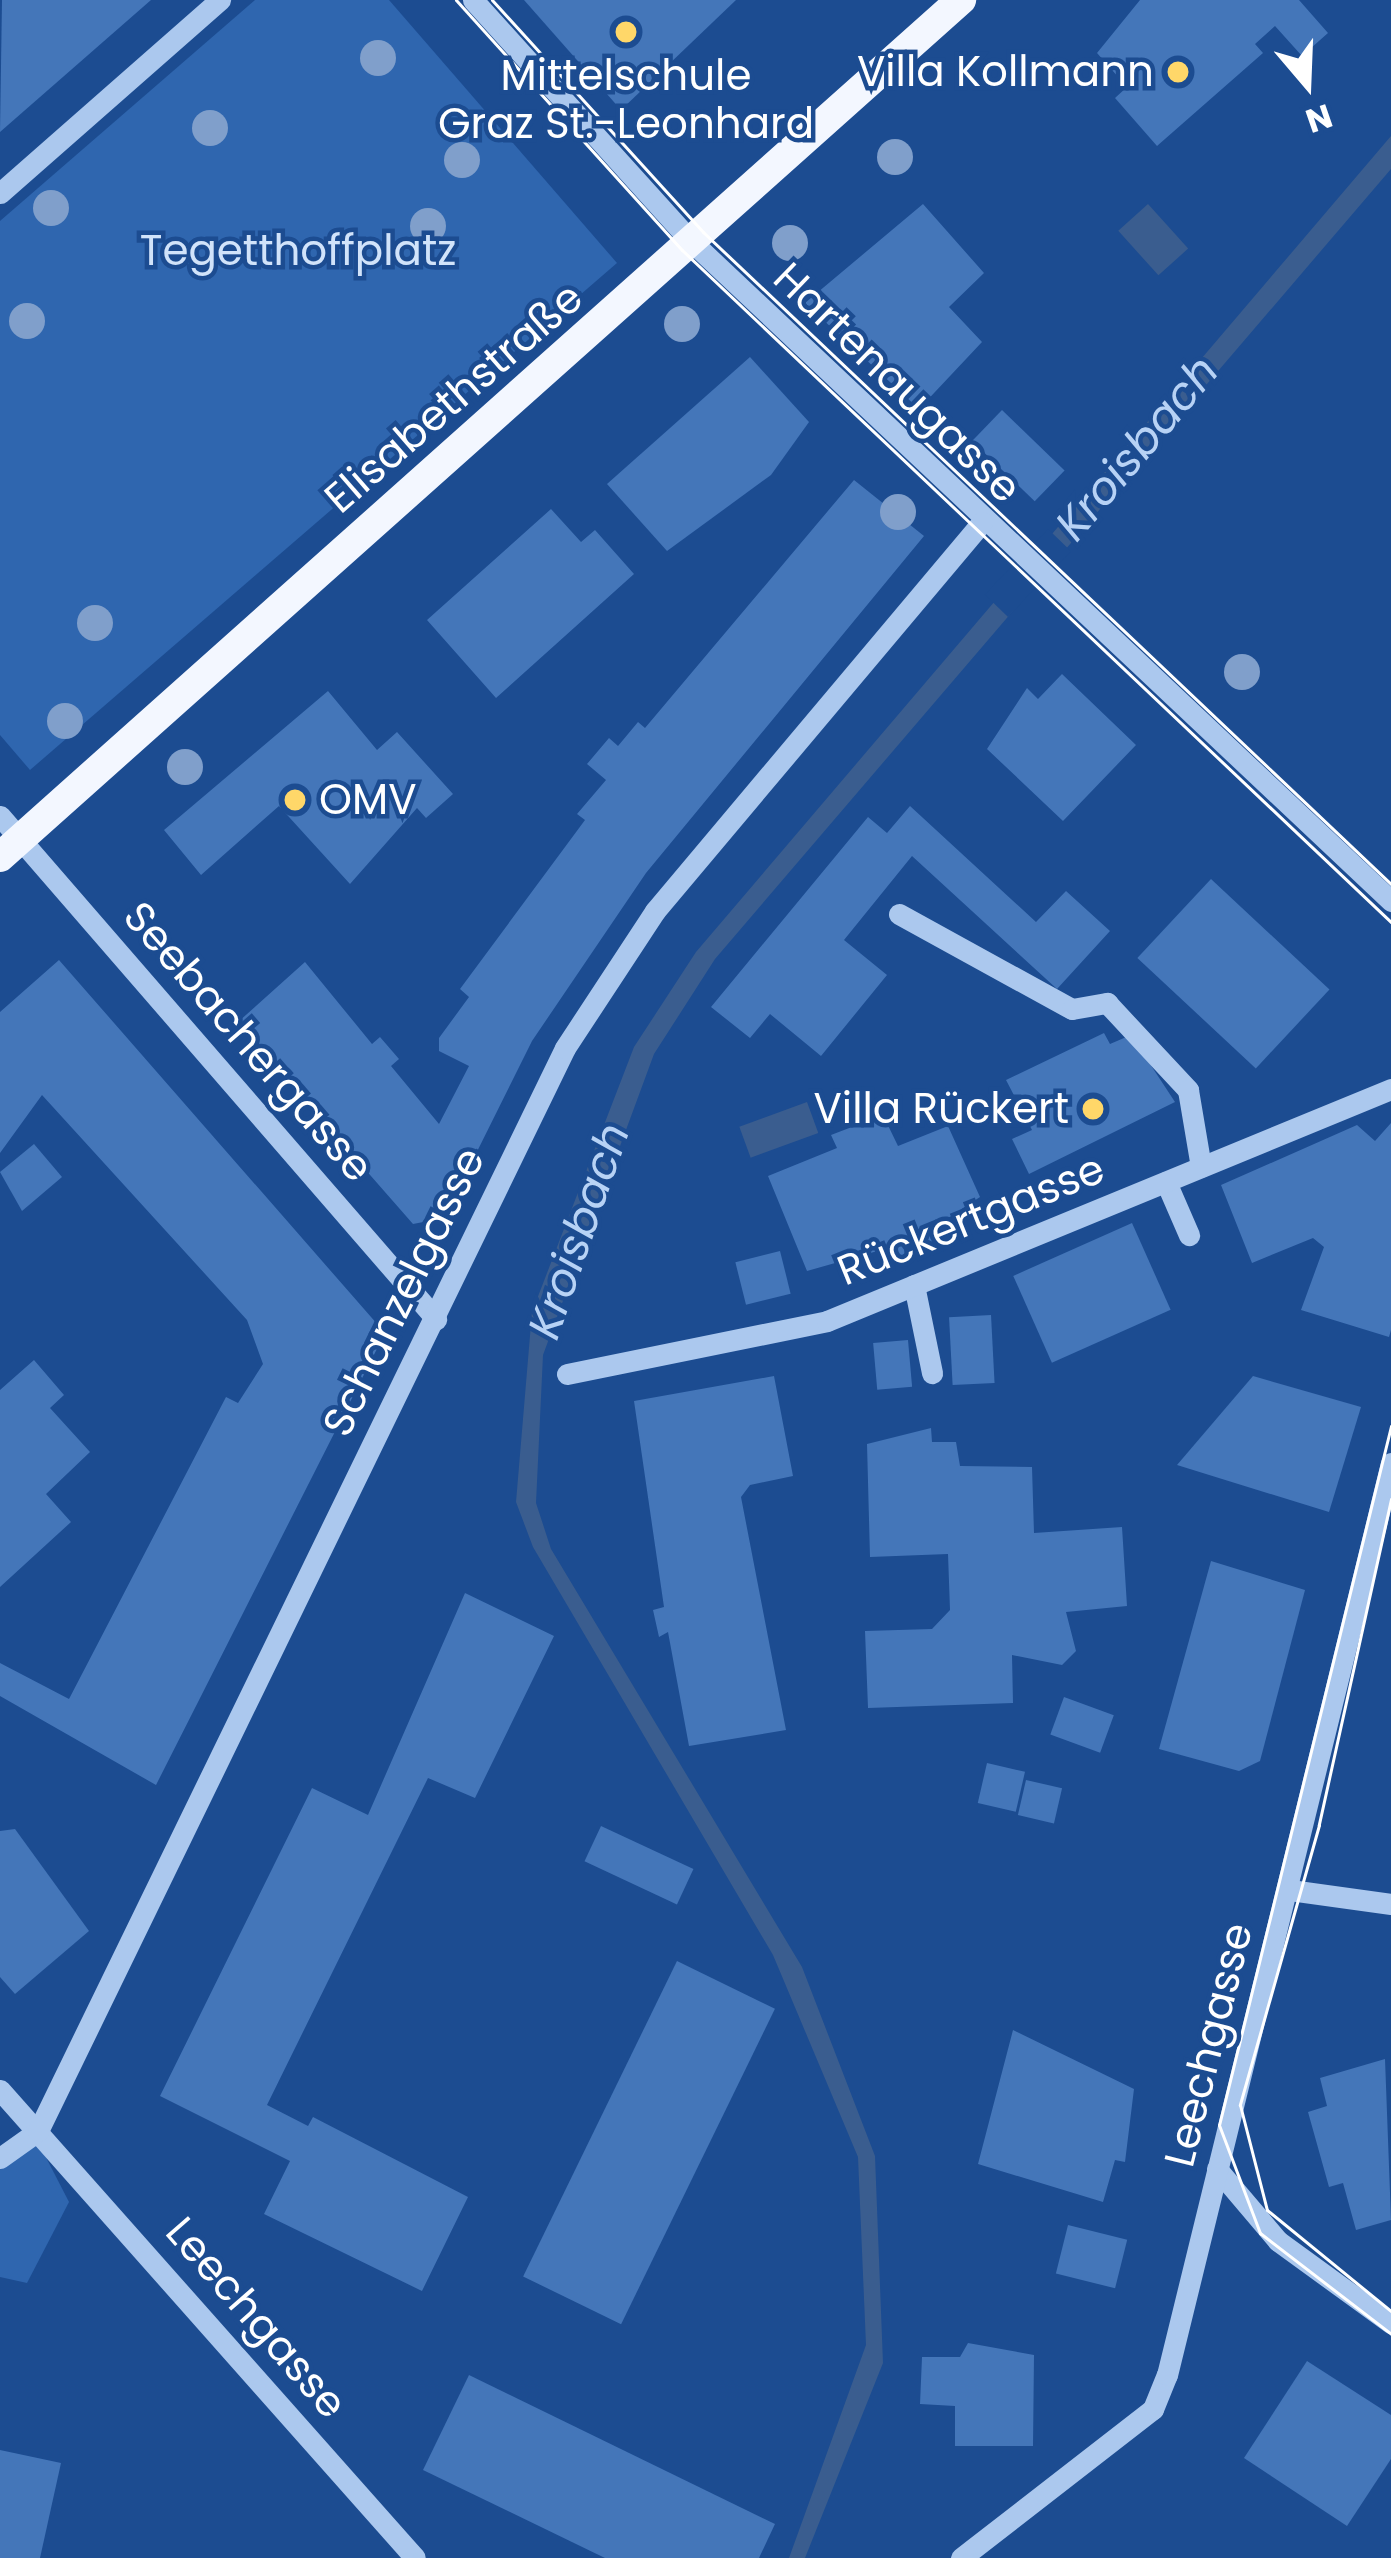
<!DOCTYPE html>
<meta charset="utf-8">
<style>
body{margin:0}
#map{position:relative;width:1391px;height:2558px;overflow:hidden;background:#1c4c91;font-family:Poppins,sans-serif}
div>[style]{position:absolute}
.green>*{inset:0;background:#2f66af}
.water>*{inset:0;background:#3a5d8f;transform-origin:0 0}
.pier>*{inset:0;background:#1c4c91;transform-origin:0 0}
.building>*{inset:0;background:#4476b9;transform-origin:0 0}
.minor>*{height:21px;margin:-10.5px;padding:0 10.5px;transform-origin:10.5px;border-radius:10.5px;background:#abc8ee}
.major>*{height:30px;margin:-15px;padding:0 15px;transform-origin:15px;border-radius:15px;background:#f3f7ff}
.tram>*{height:3px;margin:-1.5px;padding:0 1.5px;transform-origin:1.5px;border-radius:1.5px;background:#fff}
.trees>*{width:36px;height:36px;margin:-18px;border-radius:50%;background:#809fcb}
.dots>*{width:33px;height:33px;translate:-50% -50%;box-sizing:border-box;border:6px solid #1c4c91;border-radius:50%}
span{translate:-50% -50%;white-space:nowrap;text-align:center;line-height:1.15;-webkit-text-stroke:9px #1c4c91;paint-order:stroke}
.poi-label{font-size:42px;color:#fff}
.right{translate:-100% -50%;text-align:right}
.left{translate:0 -50%;text-align:left}
.park-label{font-size:42px;color:#d1e3fa}
.street-label{font-size:42px;color:#fff}
.water-label{font-size:45px;color:#b7d2f5;font-style:italic}
.north{position:absolute;left:1247px;top:24px;width:120px;height:120px;-webkit-text-stroke:9px #1c4c91;paint-order:stroke;rotate:161deg;font-size:33px;font-weight:700;line-height:48px;text-align:center;color:#fff}
.north::after{content:'';display:block;margin:auto;width:42px;height:54px;background:#fff;clip-path:polygon(50% 0,100% 100%,50% 72%,0 100%)}
</style>
<div id="map">
<div class="green">
<div style="clip-path:polygon(255px 0,389px 0,617px 263px,30px 770px,0 735px,0 221px)"></div>
<div style="clip-path:polygon(37px 2140px,69px 2202px,27px 2283px,0 2277px,0 2166px)"></div>
</div>
<div class="water">
<div style="clip-path:polygon(1391px 136px,1391px 169px,715px 959px,654px 1054px,543px 1355px,536px 1503px,551px 1549px,802px 1967px,875px 2156px,883px 2363px,805px 2558px,789px 2558px,866px 2345px,858px 2157px,773px 1955px,533px 1547px,516px 1502px,532px 1312px,634px 1047px,696px 952px)"></div>
<div style="left:1148px;top:204px;width:60px;height:40px;rotate:48deg"></div>
<div style="left:807px;top:1102px;width:33px;height:72px;rotate:70deg"></div>
</div>
<div class="pier">
<div style="left:1048px;top:529px;width:32px;height:91px;rotate:44deg"></div>
</div>
<div class="building">
<div style="clip-path:polygon(2px 0,151px 0,0 132px)"></div>
<div style="clip-path:polygon(524px 0,736px 0,621px 110px)"></div>
<div style="clip-path:polygon(1140px 0,1299px 0,1328px 33px,1302px 56px,1275px 26px,1255px 44px,1263px 53px,1157px 146px,1115px 98px,1127px 87px,1097px 53px)"></div>
<div style="clip-path:polygon(923px 204px,984px 273px,949px 307px,982px 342px,919px 409px,805px 303px)"></div>
<div style="clip-path:polygon(750px 357px,809px 422px,771px 475px,667px 551px,607px 484px)"></div>
<div style="left:1002px;top:410px;width:87px;height:43px;rotate:44deg"></div>
<div style="clip-path:polygon(854px 480px,924px 536px,646px 873px,532px 1041px,444px 1218px,413px 1224px,237px 1023px,305px 962px,372px 1044px,380px 1037px,399px 1059px,391px 1066px,439px 1124px,469px 1066px,439px 1051px,439px 1038px,469px 997px,460px 989px,585px 820px,577px 814px,606px 780px,587px 764px,609px 738px,618px 746px,638px 722px,645px 728px)"></div>
<div style="clip-path:polygon(551px 509px,581px 542px,595px 530px,634px 574px,496px 698px,427px 620px)"></div>
<div style="clip-path:polygon(1062px 674px,1136px 745px,1063px 821px,987px 749px,1027px 688px,1038px 699px)"></div>
<div style="clip-path:polygon(328px 691px,377px 750px,397px 732px,453px 794px,426px 818px,417px 808px,350px 884px,279px 806px,201px 875px,164px 830px)"></div>
<div style="clip-path:polygon(910px 806px,1036px 922px,1066px 891px,1110px 931px,1057px 989px,912px 856px,844px 940px,887px 975px,821px 1056px,770px 1014px,750px 1038px,711px 1007px,868px 817px,887px 833px)"></div>
<div style="left:1211px;top:879px;width:162px;height:108px;rotate:43deg"></div>
<div style="clip-path:polygon(59px 960px,385px 1333px,156px 1785px,0 1696px,0 1663px,69px 1699px,226px 1397px,238px 1403px,263px 1364px,247px 1320px,42px 1095px,0 1153px,0 1012px)"></div>
<div style="clip-path:polygon(1104px 1033px,1110px 1044px,1131px 1035px,1175px 1102px,1029px 1174px,1012px 1139px,1032px 1130px,1006px 1080px)"></div>
<div style="clip-path:polygon(883px 1115px,898px 1146px,948px 1126px,980px 1197px,942px 1222px,947px 1235px,892px 1260px,888px 1248px,807px 1271px,768px 1176px,837px 1148px,831px 1135px)"></div>
<div style="clip-path:polygon(1391px 1123px,1391px 1330px,1389px 1337px,1301px 1310px,1324px 1247px,1313px 1238px,1252px 1263px,1221px 1185px,1357px 1125px,1375px 1141px)"></div>
<div style="clip-path:polygon(34px 1144px,62px 1177px,22px 1211px,0 1172px)"></div>
<div style="left:1132px;top:1223px;width:95px;height:130px;rotate:66deg"></div>
<div style="left:780px;top:1251px;width:44px;height:46px;rotate:76deg"></div>
<div style="left:991px;top:1315px;width:68px;height:42px;rotate:87deg"></div>
<div style="left:908px;top:1340px;width:47px;height:35px;rotate:85deg"></div>
<div style="clip-path:polygon(34px 1360px,64px 1395px,50px 1408px,90px 1452px,46px 1494px,71px 1522px,0 1587px,0 1390px)"></div>
<div style="clip-path:polygon(774px 1376px,793px 1476px,750px 1485px,741px 1497px,786px 1730px,689px 1746px,668px 1632px,659px 1637px,653px 1610px,664px 1607px,634px 1401px)"></div>
<div style="clip-path:polygon(1253px 1376px,1361px 1407px,1329px 1512px,1177px 1465px)"></div>
<div style="clip-path:polygon(931px 1428px,932px 1442px,956px 1442px,960px 1466px,1032px 1467px,1034px 1533px,1122px 1527px,1127px 1606px,1066px 1612px,1076px 1651px,1062px 1665px,1012px 1655px,1013px 1703px,868px 1708px,865px 1631px,932px 1629px,950px 1610px,948px 1554px,870px 1557px,867px 1444px)"></div>
<div style="clip-path:polygon(1211px 1561px,1305px 1590px,1260px 1761px,1239px 1771px,1159px 1749px)"></div>
<div style="clip-path:polygon(465px 1593px,554px 1636px,475px 1798px,428px 1778px,267px 2105px,308px 2126px,313px 2117px,468px 2197px,422px 2291px,264px 2214px,290px 2161px,160px 2096px,312px 1788px,368px 1815px)"></div>
<div style="left:1064px;top:1697px;width:53px;height:40px;rotate:20deg"></div>
<div style="left:987px;top:1763px;width:39px;height:41px;rotate:13deg"></div>
<div style="left:1026px;top:1780px;width:37px;height:36px;rotate:13deg"></div>
<div style="left:601px;top:1826px;width:102px;height:39px;rotate:25deg"></div>
<div style="clip-path:polygon(15px 1829px,89px 1931px,15px 1994px,0 1977px,0 1831px)"></div>
<div style="left:677px;top:1961px;width:109px;height:351px;rotate:26deg"></div>
<div style="clip-path:polygon(1013px 2030px,1134px 2089px,1125px 2162px,1115px 2160px,1103px 2202px,978px 2164px)"></div>
<div style="clip-path:polygon(1385px 2059px,1391px 2220px,1356px 2230px,1343px 2183px,1329px 2187px,1308px 2112px,1327px 2106px,1320px 2078px)"></div>
<div style="left:1068px;top:2225px;width:61px;height:50px;rotate:14deg"></div>
<div style="clip-path:polygon(968px 2343px,1034px 2355px,1033px 2446px,955px 2446px,955px 2406px,920px 2404px,922px 2357px,960px 2357px)"></div>
<div style="clip-path:polygon(1307px 2361px,1391px 2415px,1391px 2459px,1347px 2526px,1244px 2458px)"></div>
<div style="clip-path:polygon(469px 2375px,775px 2524px,759px 2558px,605px 2558px,423px 2470px)"></div>
<div style="clip-path:polygon(0 2450px,61px 2463px,40px 2558px,0 2558px)"></div>
</div>
<div class="minor">
<div style="left:473px;top:0;width:326px;rotate:47.9deg"></div>
<div style="left:692px;top:242px;width:961px;rotate:43.31deg"></div>
<div style="left:0;top:193px;width:293px;rotate:-41.3deg"></div>
<div style="left:0;top:816px;width:666px;rotate:49.08deg"></div>
<div style="left:899px;top:914px;width:197px;rotate:28.8deg"></div>
<div style="left:1072px;top:1009px;width:36px;rotate:-10deg"></div>
<div style="left:1107px;top:1003px;width:119px;rotate:47deg"></div>
<div style="left:1188px;top:1090px;width:78px;rotate:80.4deg"></div>
<div style="left:1166px;top:1182px;width:58px;rotate:66.5deg"></div>
<div style="left:914px;top:1285px;width:90px;rotate:78.4deg"></div>
<div style="left:567px;top:1374px;width:265px;rotate:-11.5deg"></div>
<div style="left:827px;top:1321px;width:610px;rotate:-22.36deg"></div>
<div style="left:1290px;top:1890px;width:102px;rotate:7.9deg"></div>
<div style="left:0;top:2090px;width:625px;rotate:48.43deg"></div>
<div style="left:0;top:2158px;width:47px;rotate:-35.4deg"></div>
<div style="left:38px;top:2131px;width:1204px;rotate:-64.05deg"></div>
<div style="left:565px;top:1048px;width:164px;rotate:-56.7deg"></div>
<div style="left:655px;top:911px;width:508px;rotate:-49.95deg"></div>
<div style="left:1217px;top:2169px;width:94px;rotate:49.7deg"></div>
<div style="left:1278px;top:2241px;width:140px;rotate:36deg"></div>
<div style="left:961px;top:2558px;width:243px;rotate:-37.8deg"></div>
<div style="left:1153px;top:2409px;width:37px;rotate:-68deg"></div>
<div style="left:1167px;top:2375px;width:939px;rotate:-76.2deg"></div>
</div>
<div class="major">
<div style="left:0;top:857px;width:1288px;rotate:-41.73deg"></div>
</div>
<div class="tram">
<div style="left:456px;top:0;width:337px;rotate:47.9deg"></div>
<div style="left:682px;top:250px;width:977px;rotate:43.47deg"></div>
<div style="left:492px;top:0;width:314px;rotate:47.7deg"></div>
<div style="left:703px;top:232px;width:948px;rotate:43.46deg"></div>
<div style="left:1391px;top:1426px;width:720px;rotate:103.82deg"></div>
<div style="left:1219px;top:2125px;width:116px;rotate:69.2deg"></div>
<div style="left:1260px;top:2233px;width:165px;rotate:37.6deg"></div>
<div style="left:1391px;top:1499px;width:334px;rotate:102.5deg"></div>
<div style="left:1319px;top:1825px;width:291px;rotate:105.8deg"></div>
<div style="left:1240px;top:2105px;width:108px;rotate:75.6deg"></div>
<div style="left:1267px;top:2210px;width:160px;rotate:39.2deg"></div>
</div>
<div class="trees">
<div style="left:378px;top:58px"></div>
<div style="left:210px;top:128px"></div>
<div style="left:895px;top:157px"></div>
<div style="left:462px;top:160px"></div>
<div style="left:51px;top:208px"></div>
<div style="left:428px;top:226px"></div>
<div style="left:790px;top:243px"></div>
<div style="left:27px;top:321px"></div>
<div style="left:682px;top:324px"></div>
<div style="left:898px;top:512px"></div>
<div style="left:95px;top:623px"></div>
<div style="left:1242px;top:672px"></div>
<div style="left:65px;top:721px"></div>
<div style="left:185px;top:767px"></div>
</div>
<div class="dots">
<div style="left:626px;top:32px;background:#ffd769"></div>
<div style="left:1178px;top:72px;background:#ffd769"></div>
<div style="left:295px;top:800px;background:#ffd769"></div>
<div style="left:1093px;top:1109px;background:#ffd769"></div>
</div>
<div class="poi-label">
<span class="right" style="left:1154px;top:72px">Villa Kollmann</span>
<span style="left:626px;top:100px">Mittelschule<br>Graz St.-Leonhard</span>
<span class="left" style="left:319px;top:800px">OMV</span>
<span class="right" style="left:1069px;top:1109px">Villa Rückert</span>
</div>
<div class="park-label">
<span style="left:298px;top:251px">Tegetthoffplatz</span>
</div>
<div class="street-label">
<span style="left:897px;top:383px;rotate:44deg">Hartenaugasse</span>
<span style="left:454px;top:398px;rotate:-41deg">Elisabethstraße</span>
<span style="left:248px;top:1042px;rotate:49deg">Seebachergasse</span>
<span style="left:971px;top:1220px;rotate:-22deg">Rückertgasse</span>
<span style="left:404px;top:1292px;rotate:-64deg">Schanzelgasse</span>
<span style="left:1209px;top:2045px;rotate:-76deg">Leechgasse</span>
<span style="left:256px;top:2318px;rotate:49deg">Leechgasse</span>
</div>
<div class="water-label">
<span style="left:1137px;top:448px;rotate:-50deg">Kroisbach</span>
<span style="left:579px;top:1231px;rotate:-71deg">Kroisbach</span>
</div>
<div class="north">N</div>
</div>
